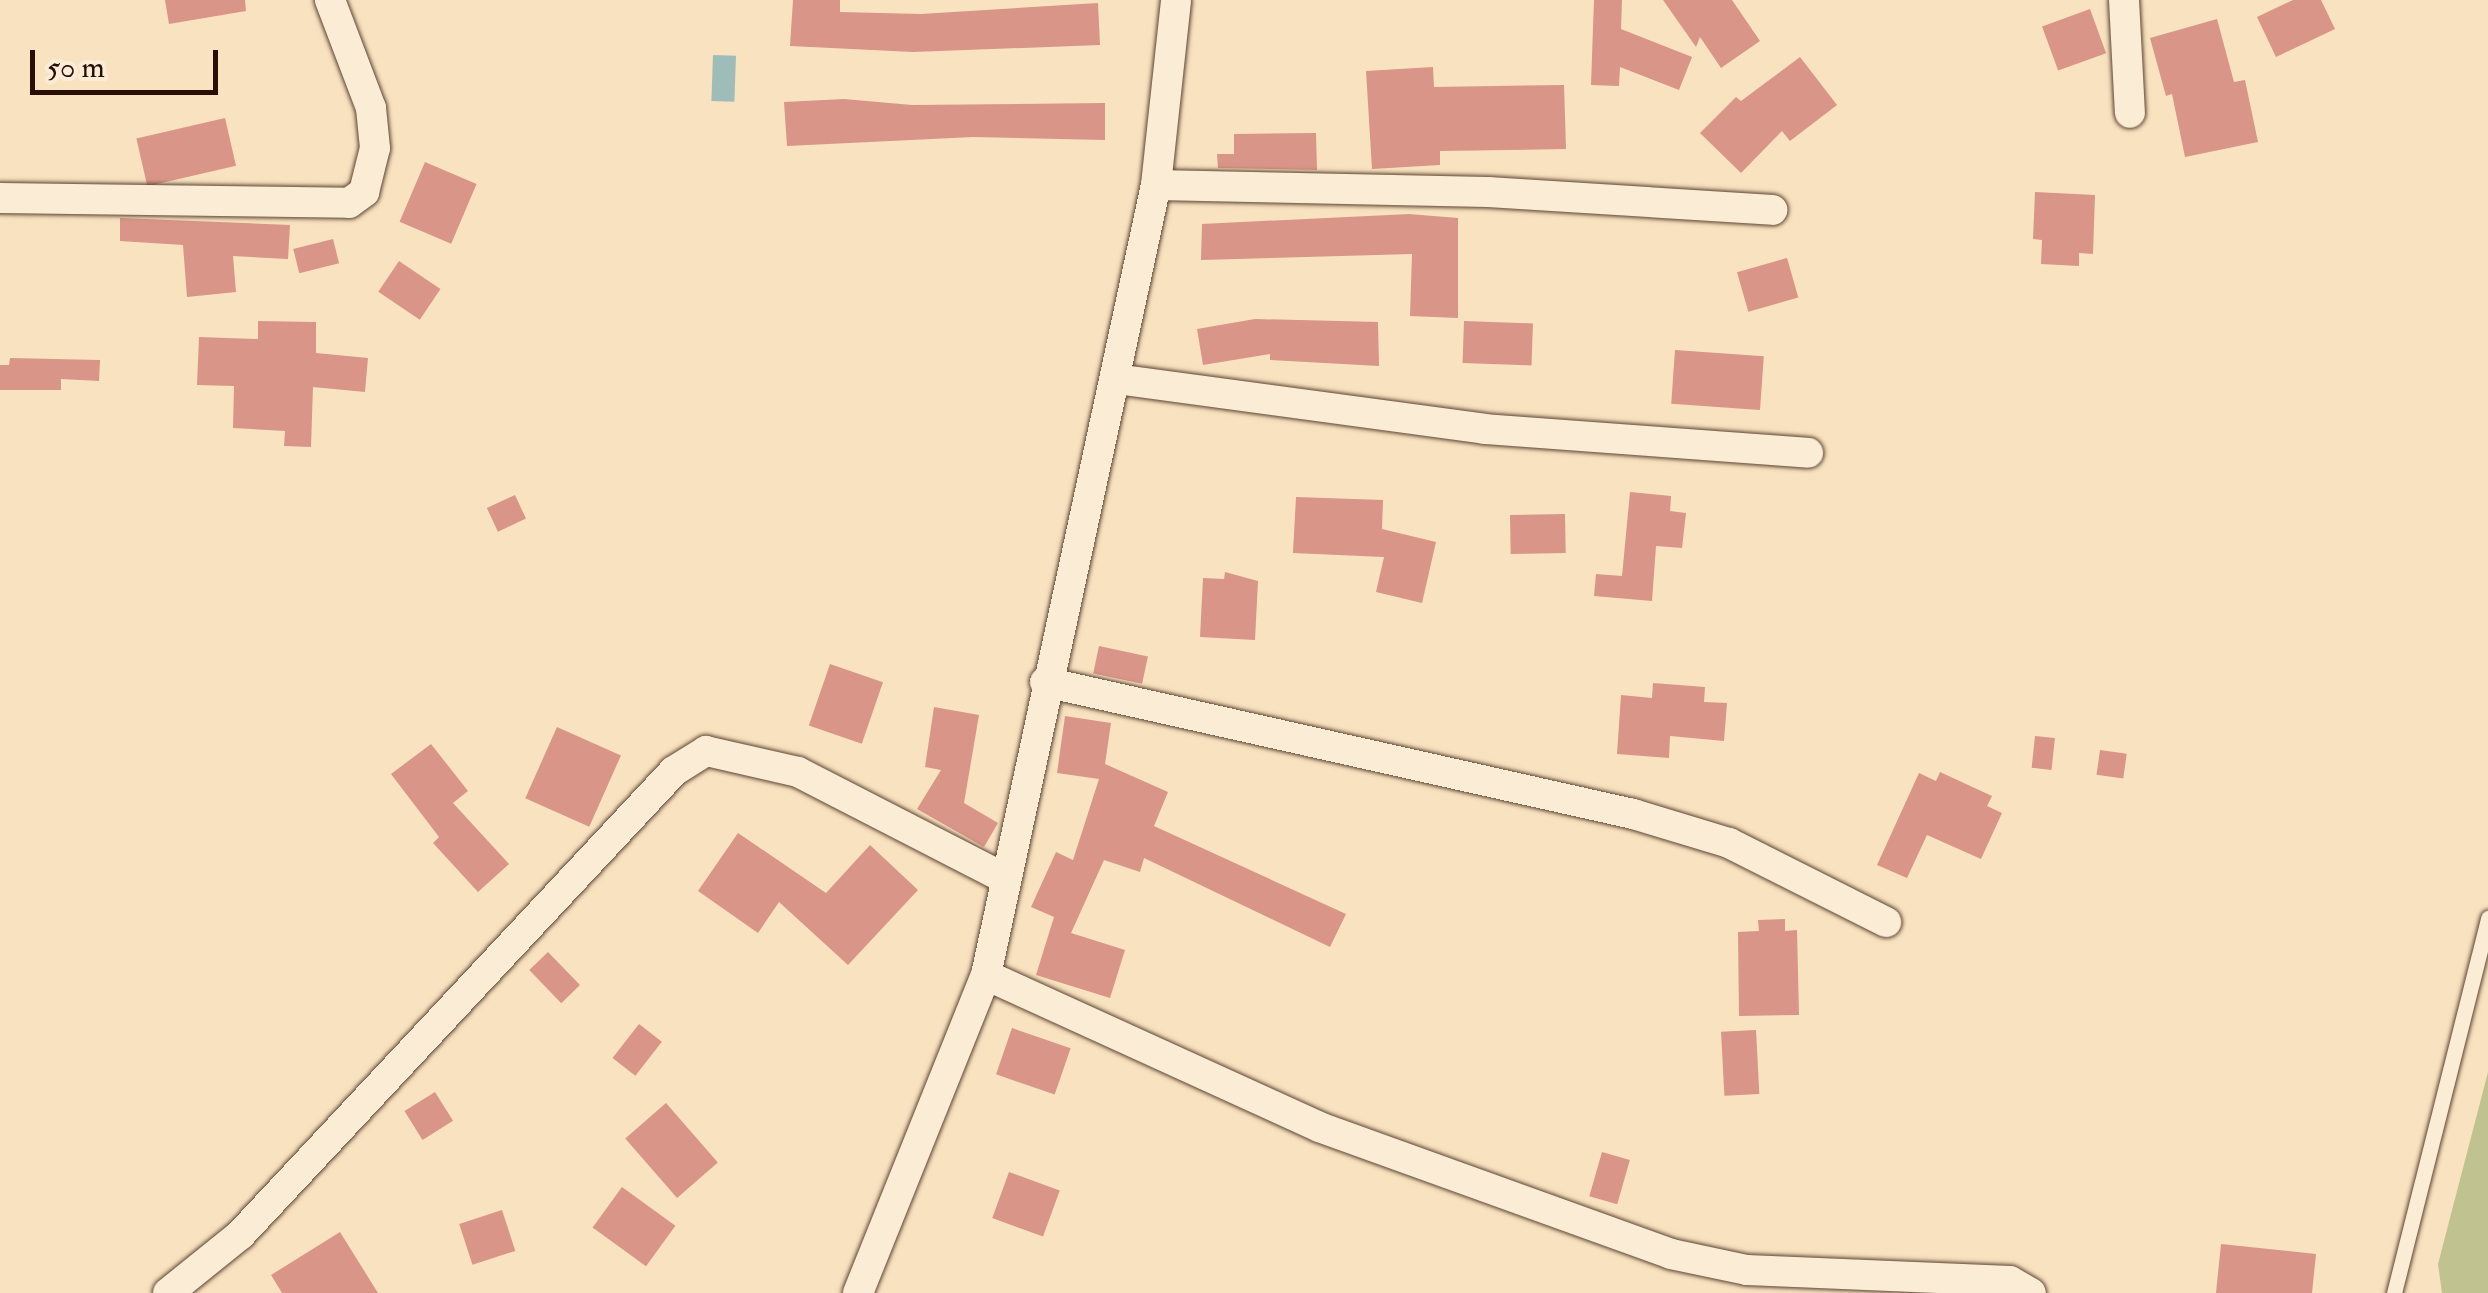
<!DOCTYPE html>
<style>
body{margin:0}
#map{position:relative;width:2488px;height:1293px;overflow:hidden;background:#f9e2bf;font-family:"IM FELL Double Pica",serif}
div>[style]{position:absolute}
.green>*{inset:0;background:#c0c390}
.water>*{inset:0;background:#9fbdb8;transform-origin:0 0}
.building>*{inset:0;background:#d99588;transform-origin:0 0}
.roads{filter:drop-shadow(0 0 2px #5c4434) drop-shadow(0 0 2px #5c4434)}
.lane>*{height:15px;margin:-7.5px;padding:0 7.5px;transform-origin:7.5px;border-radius:7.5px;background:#fbecd5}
.street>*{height:30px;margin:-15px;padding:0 15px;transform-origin:15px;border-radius:15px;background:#fbecd5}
span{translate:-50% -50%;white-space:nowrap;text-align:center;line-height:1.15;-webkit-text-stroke:8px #fbecd5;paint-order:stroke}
.scale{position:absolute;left:30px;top:50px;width:188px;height:45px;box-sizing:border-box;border:5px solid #270f05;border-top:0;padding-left:12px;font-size:30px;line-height:35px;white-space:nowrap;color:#270f05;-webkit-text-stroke:8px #fbecd5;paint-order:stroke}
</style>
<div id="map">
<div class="green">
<div style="clip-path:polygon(2488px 1072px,2488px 1293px,2442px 1293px,2438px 1264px)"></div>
</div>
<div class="water">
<div style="left:713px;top:55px;width:23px;height:46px;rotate:2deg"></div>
</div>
<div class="building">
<div style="clip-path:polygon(165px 0,245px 0,246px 11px,169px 24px)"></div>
<div style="clip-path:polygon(793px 0,840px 0,840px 12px,921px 14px,1098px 3px,1100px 45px,913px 52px,790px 46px)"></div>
<div style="clip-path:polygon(1594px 0,1622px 0,1621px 29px,1692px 57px,1679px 90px,1620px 67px,1619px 86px,1591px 85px)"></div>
<div style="clip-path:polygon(1663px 0,1732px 0,1760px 41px,1721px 68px,1700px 37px,1696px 47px)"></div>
<div style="clip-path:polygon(2293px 0,2321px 0,2335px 29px,2276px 57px,2257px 17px)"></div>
<div style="left:2090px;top:9px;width:47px;height:51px;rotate:70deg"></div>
<div style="clip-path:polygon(2217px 19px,2234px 82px,2245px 80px,2258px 142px,2185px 157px,2172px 94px,2166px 96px,2150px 38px)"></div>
<div style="clip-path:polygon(1800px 57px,1837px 105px,1790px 141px,1782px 131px,1741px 173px,1700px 133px,1736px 97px,1741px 101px)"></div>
<div style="clip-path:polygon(1433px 67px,1434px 87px,1564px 85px,1566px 149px,1440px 151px,1440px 165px,1372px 169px,1366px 71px)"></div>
<div style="clip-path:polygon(844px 99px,912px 105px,1105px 103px,1105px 140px,973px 137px,787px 146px,784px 102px)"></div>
<div style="left:225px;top:118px;width:49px;height:91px;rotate:77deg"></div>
<div style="clip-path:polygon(1316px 133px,1317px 170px,1218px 168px,1217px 154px,1234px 154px,1234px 134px)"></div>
<div style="left:425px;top:162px;width:56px;height:65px;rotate:23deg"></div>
<div style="clip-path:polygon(2035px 192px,2095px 195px,2093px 254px,2079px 253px,2079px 266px,2041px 264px,2042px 240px,2033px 239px)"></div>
<div style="clip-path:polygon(1409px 214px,1458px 218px,1458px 318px,1410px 316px,1412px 254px,1201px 260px,1202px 224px)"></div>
<div style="clip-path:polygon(120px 218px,290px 225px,288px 259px,233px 256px,236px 292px,187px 297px,183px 245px,120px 241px)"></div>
<div style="left:333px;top:239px;width:25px;height:41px;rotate:76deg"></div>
<div style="left:1787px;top:258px;width:41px;height:52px;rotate:74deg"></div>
<div style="left:399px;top:261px;width:50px;height:37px;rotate:34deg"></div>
<div style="clip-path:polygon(1255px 319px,1378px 322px,1379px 366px,1270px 360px,1270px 354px,1203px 365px,1197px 329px)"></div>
<div style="clip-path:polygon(258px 321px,316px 322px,316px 353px,368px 358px,365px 392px,313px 387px,311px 447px,284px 446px,285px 431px,233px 428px,234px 386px,197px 385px,199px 337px,258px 339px)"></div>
<div style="left:1464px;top:321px;width:69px;height:42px;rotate:2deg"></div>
<div style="left:1675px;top:350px;width:89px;height:54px;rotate:4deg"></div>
<div style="clip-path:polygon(10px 358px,100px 360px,99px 381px,61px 379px,61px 390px,0 390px,0 365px,9px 365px)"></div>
<div style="clip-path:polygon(1630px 492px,1671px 496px,1670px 511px,1686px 513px,1682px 548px,1656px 546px,1652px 601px,1594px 596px,1596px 574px,1622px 576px)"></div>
<div style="left:515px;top:495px;width:26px;height:31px;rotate:65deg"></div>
<div style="clip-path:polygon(1296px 497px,1383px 500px,1382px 529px,1436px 542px,1422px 603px,1376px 592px,1384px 557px,1293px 553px)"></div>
<div style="left:1565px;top:514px;width:39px;height:55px;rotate:89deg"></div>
<div style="clip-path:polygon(1225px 572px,1258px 581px,1255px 640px,1200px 637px,1203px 578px,1224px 579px)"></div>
<div style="left:1099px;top:646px;width:50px;height:28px;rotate:12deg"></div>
<div style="left:830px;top:664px;width:56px;height:65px;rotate:19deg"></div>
<div style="clip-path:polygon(1653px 683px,1705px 687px,1704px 702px,1727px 703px,1724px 741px,1670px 736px,1669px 758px,1617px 754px,1621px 695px,1652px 698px)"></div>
<div style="clip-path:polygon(934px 707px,979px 715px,964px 803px,998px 823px,984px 847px,917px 809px,941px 770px,925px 767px)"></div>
<div style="clip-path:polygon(1065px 716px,1111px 723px,1105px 764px,1168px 792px,1154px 826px,1346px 914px,1330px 947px,1144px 858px,1140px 872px,1104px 860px,1071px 933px,1125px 950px,1110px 998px,1036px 975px,1054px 917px,1031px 907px,1056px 852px,1073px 860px,1099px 779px,1057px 773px)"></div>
<div style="left:557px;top:727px;width:70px;height:78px;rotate:24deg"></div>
<div style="left:2035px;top:736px;width:20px;height:32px;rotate:6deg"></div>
<div style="clip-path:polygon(431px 744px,468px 791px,453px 803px,509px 864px,478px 892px,433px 843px,439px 837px,391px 774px)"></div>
<div style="left:2100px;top:750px;width:27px;height:25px;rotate:8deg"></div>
<div style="clip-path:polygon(1940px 772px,1992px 796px,1987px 806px,2002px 813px,1981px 859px,1927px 835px,1907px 878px,1877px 865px,1919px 773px,1936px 781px)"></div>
<div style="clip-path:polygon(738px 833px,826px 893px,870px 845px,918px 890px,848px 965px,779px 902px,758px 933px,698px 891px)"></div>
<div style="clip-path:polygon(1785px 919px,1785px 931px,1797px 930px,1799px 1015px,1739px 1016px,1738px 932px,1759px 931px,1758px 920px)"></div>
<div style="left:548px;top:952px;width:46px;height:26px;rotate:46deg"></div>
<div style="left:639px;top:1024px;width:29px;height:43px;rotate:38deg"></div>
<div style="left:1012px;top:1028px;width:62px;height:49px;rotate:19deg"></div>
<div style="left:1756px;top:1030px;width:64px;height:35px;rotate:87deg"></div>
<div style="left:435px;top:1092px;width:34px;height:36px;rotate:58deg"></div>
<div style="left:666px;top:1103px;width:79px;height:54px;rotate:49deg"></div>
<div style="left:1602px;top:1152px;width:29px;height:46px;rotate:16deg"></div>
<div style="left:1009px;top:1172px;width:54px;height:49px;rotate:20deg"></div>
<div style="left:622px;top:1187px;width:66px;height:50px;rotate:36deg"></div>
<div style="left:502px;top:1210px;width:43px;height:45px;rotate:72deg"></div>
<div style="clip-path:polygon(340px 1232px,378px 1293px,282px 1293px,271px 1275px)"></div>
<div style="clip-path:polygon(2221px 1244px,2316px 1254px,2312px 1293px,2216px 1293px)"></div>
</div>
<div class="roads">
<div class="lane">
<div style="left:2394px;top:1293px;width:387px;rotate:-75.9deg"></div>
</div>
<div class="street">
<div style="left:2124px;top:0;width:113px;rotate:87deg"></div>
<div style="left:1156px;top:185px;width:332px;rotate:1.2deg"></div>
<div style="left:1488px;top:192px;width:285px;rotate:3.6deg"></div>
<div style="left:0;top:198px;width:349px;rotate:0.8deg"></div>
<div style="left:349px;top:203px;width:19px;rotate:-36deg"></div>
<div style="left:364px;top:192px;width:45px;rotate:-76deg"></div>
<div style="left:375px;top:148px;width:40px;rotate:-95.7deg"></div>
<div style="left:371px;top:108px;width:116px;rotate:-110.8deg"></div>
<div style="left:1116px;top:379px;width:371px;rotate:7.7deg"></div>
<div style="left:1484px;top:429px;width:325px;rotate:4.2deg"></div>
<div style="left:1045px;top:682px;width:603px;rotate:12.65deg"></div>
<div style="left:1633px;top:814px;width:100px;rotate:16.8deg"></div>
<div style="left:1729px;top:843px;width:176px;rotate:26.7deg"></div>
<div style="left:986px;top:975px;width:366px;rotate:24.5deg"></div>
<div style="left:1319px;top:1127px;width:374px;rotate:19.8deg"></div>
<div style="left:1671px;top:1254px;width:78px;rotate:11.9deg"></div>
<div style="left:1747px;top:1270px;width:263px;rotate:2.4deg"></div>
<div style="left:2010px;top:1281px;width:24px;rotate:30deg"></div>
<div style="left:168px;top:1293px;width:92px;rotate:-38.9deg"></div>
<div style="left:240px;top:1235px;width:635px;rotate:-46.91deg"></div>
<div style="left:674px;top:771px;width:38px;rotate:-32deg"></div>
<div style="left:706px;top:751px;width:94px;rotate:12.9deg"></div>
<div style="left:798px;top:772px;width:234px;rotate:27.2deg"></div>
<div style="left:858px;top:1293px;width:343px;rotate:-68.1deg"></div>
<div style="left:986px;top:975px;width:808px;rotate:-77.86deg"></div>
<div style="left:1156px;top:185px;width:186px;rotate:-83.8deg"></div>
</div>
</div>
<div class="scale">50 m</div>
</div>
